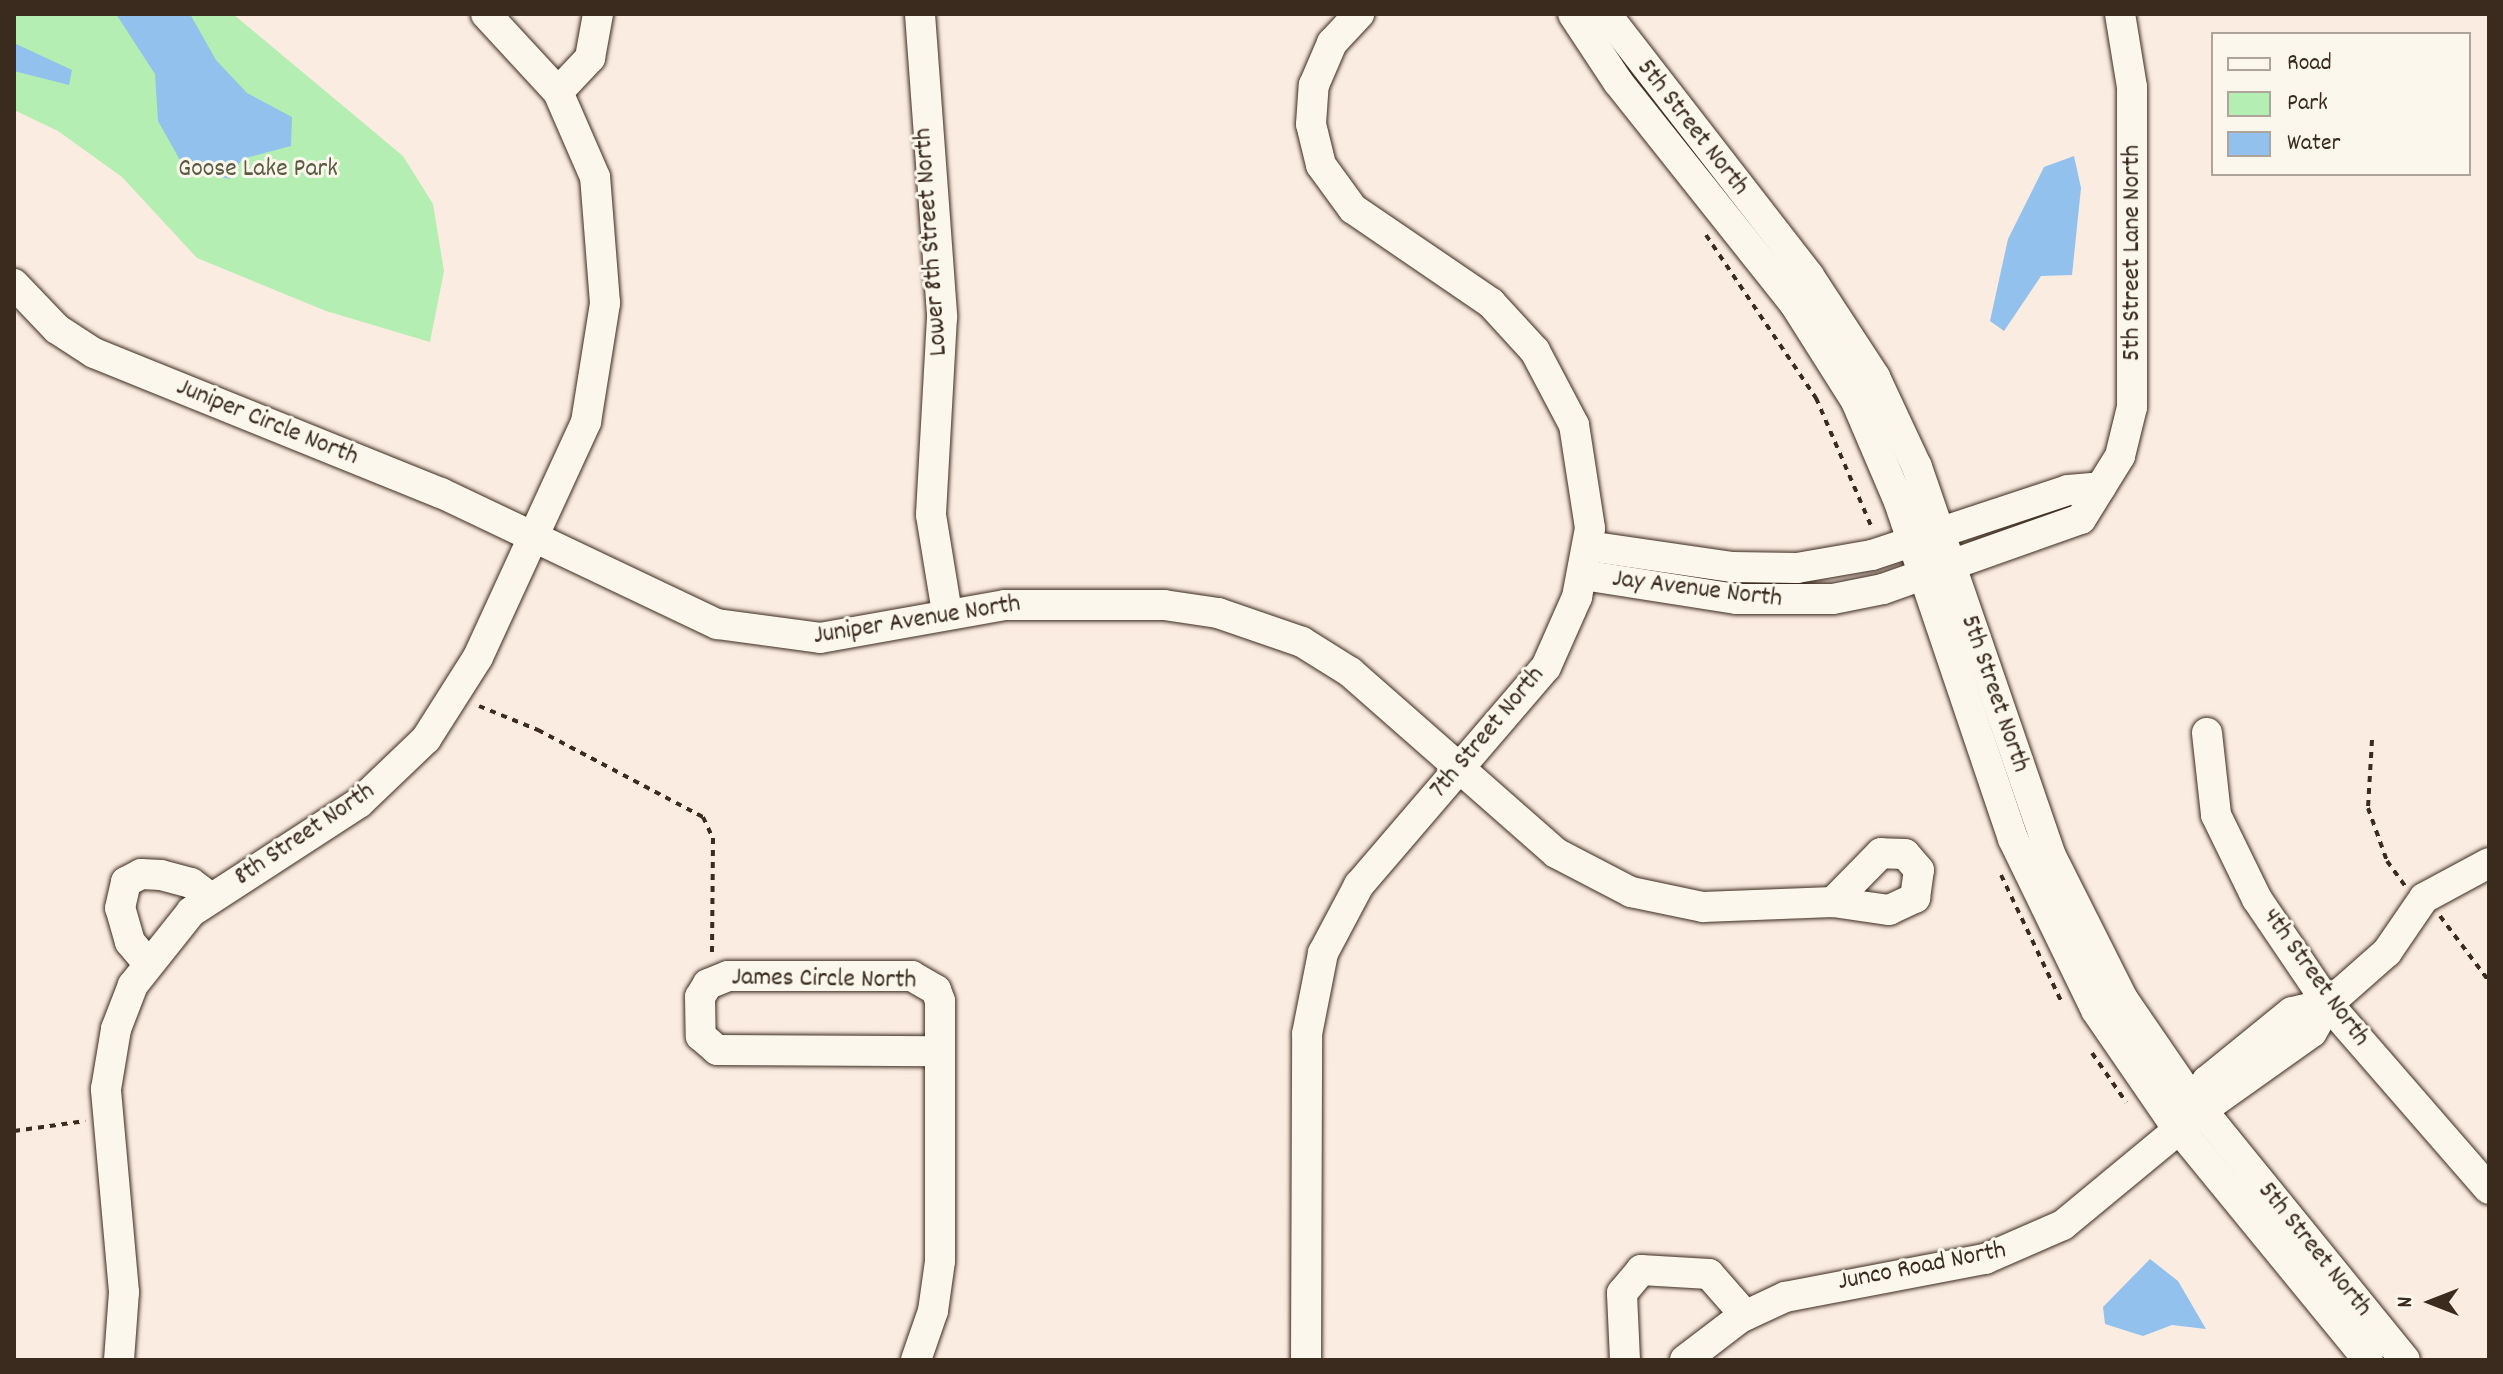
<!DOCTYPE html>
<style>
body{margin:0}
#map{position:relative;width:2503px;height:1374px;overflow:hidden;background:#fbece1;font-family:Dekko,sans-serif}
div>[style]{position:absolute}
.green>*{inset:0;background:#b5eeb2}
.water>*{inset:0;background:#91c1ec}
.path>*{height:4px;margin-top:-2px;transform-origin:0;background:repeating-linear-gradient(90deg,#3b2a1e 0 6px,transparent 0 12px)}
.roads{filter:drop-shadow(0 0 2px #3b2a1e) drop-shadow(0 0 2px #3b2a1e)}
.minor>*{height:30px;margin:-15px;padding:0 15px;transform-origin:15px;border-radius:15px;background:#fbf7ec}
span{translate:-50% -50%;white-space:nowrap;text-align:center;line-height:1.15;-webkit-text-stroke:6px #fbf7ec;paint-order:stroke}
.street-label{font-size:26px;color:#3b2a1e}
.park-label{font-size:26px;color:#5a5b43}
.frame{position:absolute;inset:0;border:16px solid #3b2a1e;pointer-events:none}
.legend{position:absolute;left:2211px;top:32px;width:260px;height:144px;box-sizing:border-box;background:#fbf7ec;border:2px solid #aea59a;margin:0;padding:10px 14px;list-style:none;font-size:24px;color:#3b2a1e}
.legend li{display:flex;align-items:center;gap:16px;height:40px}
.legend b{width:40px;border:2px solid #aea59a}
.north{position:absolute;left:2391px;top:1262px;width:80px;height:80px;-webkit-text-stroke:6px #fbf7ec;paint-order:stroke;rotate:270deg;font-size:22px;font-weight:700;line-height:32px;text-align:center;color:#3b2a1e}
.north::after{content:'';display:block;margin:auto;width:28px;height:36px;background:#3b2a1e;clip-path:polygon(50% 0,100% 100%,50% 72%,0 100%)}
</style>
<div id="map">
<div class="green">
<div style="clip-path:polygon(14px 14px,233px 14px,403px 156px,433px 204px,444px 271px,430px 342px,326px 311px,197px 258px,122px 177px,58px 131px,14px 110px)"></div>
</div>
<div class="water">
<div style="clip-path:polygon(116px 14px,190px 14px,216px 60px,247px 93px,292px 117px,291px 146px,242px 159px,230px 179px,185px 169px,158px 121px,155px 74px)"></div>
<div style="clip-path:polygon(14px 43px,72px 70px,69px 85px,14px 71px)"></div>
<div style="clip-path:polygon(2074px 156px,2081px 188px,2072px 275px,2041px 276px,2004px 331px,1990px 321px,2008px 239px,2044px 167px)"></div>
<div style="clip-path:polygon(2150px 1259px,2178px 1281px,2206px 1329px,2172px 1325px,2143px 1336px,2105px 1324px,2103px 1307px)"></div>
</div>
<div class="path">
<div style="left:1706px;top:235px;width:197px;rotate:56deg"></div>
<div style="left:1816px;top:398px;width:142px;rotate:66.7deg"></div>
<div style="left:479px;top:706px;width:64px;rotate:22.1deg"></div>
<div style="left:538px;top:730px;width:187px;rotate:27.8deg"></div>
<div style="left:703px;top:817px;width:23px;rotate:65deg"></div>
<div style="left:713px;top:838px;width:116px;rotate:90.5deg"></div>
<div style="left:2372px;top:740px;width:68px;rotate:93.4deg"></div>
<div style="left:2368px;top:808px;width:56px;rotate:70.3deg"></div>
<div style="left:2387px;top:861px;width:31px;rotate:54deg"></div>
<div style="left:2001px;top:875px;width:140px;rotate:64.5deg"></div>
<div style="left:2440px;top:916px;width:81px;rotate:53deg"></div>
<div style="left:2092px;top:1053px;width:60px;rotate:55.2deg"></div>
<div style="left:14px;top:1131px;width:72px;rotate:-8deg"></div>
</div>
<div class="roads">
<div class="minor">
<div style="left:920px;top:14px;width:304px;rotate:85.8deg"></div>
<div style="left:942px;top:317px;width:198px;rotate:93.2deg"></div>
<div style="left:931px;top:515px;width:99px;rotate:80.7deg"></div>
<div style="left:1573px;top:14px;width:82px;rotate:56.5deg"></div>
<div style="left:1618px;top:82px;width:283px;rotate:51.5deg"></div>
<div style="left:1794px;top:303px;width:116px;rotate:57.7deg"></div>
<div style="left:1856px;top:401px;width:110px;rotate:66.9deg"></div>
<div style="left:1899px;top:502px;width:356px;rotate:71.3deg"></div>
<div style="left:2013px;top:839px;width:190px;rotate:64.1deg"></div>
<div style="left:2096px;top:1010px;width:132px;rotate:55.5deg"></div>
<div style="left:2171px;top:1119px;width:311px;rotate:50.7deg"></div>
<div style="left:1606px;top:14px;width:331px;rotate:52.2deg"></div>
<div style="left:1809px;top:276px;width:121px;rotate:56.8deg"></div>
<div style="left:1875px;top:377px;width:99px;rotate:65deg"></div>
<div style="left:1917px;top:467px;width:409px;rotate:71deg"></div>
<div style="left:2050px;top:854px;width:162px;rotate:63.3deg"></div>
<div style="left:2123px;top:999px;width:108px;rotate:55.6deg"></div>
<div style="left:2184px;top:1088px;width:350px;rotate:50.9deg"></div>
<div style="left:558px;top:92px;width:47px;rotate:-46.7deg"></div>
<div style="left:590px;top:58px;width:45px;rotate:-79.7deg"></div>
<div style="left:14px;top:284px;width:62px;rotate:46.3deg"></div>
<div style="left:57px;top:329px;width:44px;rotate:33deg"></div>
<div style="left:94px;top:353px;width:374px;rotate:22deg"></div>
<div style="left:441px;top:493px;width:306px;rotate:25.4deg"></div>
<div style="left:717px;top:624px;width:104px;rotate:7.7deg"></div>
<div style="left:820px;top:638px;width:188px;rotate:-10.1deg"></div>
<div style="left:1005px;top:605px;width:159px"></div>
<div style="left:1164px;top:605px;width:55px;rotate:8.4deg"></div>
<div style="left:1218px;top:613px;width:89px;rotate:19deg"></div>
<div style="left:1302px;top:642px;width:57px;rotate:32deg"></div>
<div style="left:1350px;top:672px;width:274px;rotate:41.3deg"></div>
<div style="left:1556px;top:853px;width:85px;rotate:27.5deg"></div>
<div style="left:1631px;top:892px;width:74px;rotate:11.8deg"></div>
<div style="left:1703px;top:907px;width:130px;rotate:-2.2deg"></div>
<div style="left:1833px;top:902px;width:57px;rotate:8.1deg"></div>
<div style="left:1889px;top:910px;width:29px;rotate:-25deg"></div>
<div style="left:1915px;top:898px;width:28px;rotate:-82deg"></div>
<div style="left:1919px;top:870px;width:21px;rotate:-131deg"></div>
<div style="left:1905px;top:854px;width:24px;rotate:-178deg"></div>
<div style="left:1881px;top:853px;width:69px;rotate:134.4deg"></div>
<div style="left:1588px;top:546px;width:146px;rotate:8.3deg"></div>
<div style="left:1732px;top:567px;width:65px;rotate:0.9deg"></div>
<div style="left:1797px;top:568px;width:76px;rotate:-9.8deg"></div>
<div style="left:1872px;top:555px;width:206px;rotate:-18.3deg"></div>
<div style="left:2068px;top:490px;width:33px;rotate:-5deg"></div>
<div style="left:1583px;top:575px;width:155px;rotate:8.9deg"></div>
<div style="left:1736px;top:599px;width:97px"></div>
<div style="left:1833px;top:599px;width:51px;rotate:-11.3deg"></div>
<div style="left:1883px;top:589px;width:210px;rotate:-19.5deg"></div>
<div style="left:2081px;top:519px;width:74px;rotate:-58.2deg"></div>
<div style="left:2120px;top:456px;width:50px;rotate:-76.2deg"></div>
<div style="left:2132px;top:407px;width:320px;rotate:-90deg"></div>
<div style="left:2132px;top:87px;width:74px;rotate:-99.3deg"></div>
<div style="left:2207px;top:733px;width:82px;rotate:83.7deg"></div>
<div style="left:2216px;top:815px;width:93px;rotate:64deg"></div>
<div style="left:2257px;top:899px;width:127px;rotate:55.9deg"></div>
<div style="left:2328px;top:1004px;width:245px;rotate:49deg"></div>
<div style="left:146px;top:961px;width:25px;rotate:-130deg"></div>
<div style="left:130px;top:942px;width:35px;rotate:-106deg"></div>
<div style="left:120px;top:908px;width:27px;rotate:-77deg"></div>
<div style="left:126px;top:882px;width:17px;rotate:-28deg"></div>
<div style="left:141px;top:874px;width:20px;rotate:3deg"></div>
<div style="left:161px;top:875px;width:31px;rotate:15deg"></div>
<div style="left:191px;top:883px;width:25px;rotate:37deg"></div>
<div style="left:2201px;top:1111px;width:31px;rotate:-79deg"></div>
<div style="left:2207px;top:1081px;width:109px;rotate:-39.1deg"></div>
<div style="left:2292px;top:1012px;width:37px;rotate:-13deg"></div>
<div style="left:119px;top:1360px;width:68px;rotate:-85.8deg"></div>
<div style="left:124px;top:1292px;width:204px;rotate:-95.1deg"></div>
<div style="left:106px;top:1089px;width:61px;rotate:-80.5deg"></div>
<div style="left:116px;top:1029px;width:47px;rotate:-68.9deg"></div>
<div style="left:133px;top:985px;width:93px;rotate:-51.5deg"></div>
<div style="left:191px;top:912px;width:200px;rotate:-33deg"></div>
<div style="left:359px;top:803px;width:93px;rotate:-43.7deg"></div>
<div style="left:426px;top:739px;width:97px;rotate:-57.6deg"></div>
<div style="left:478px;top:657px;width:259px;rotate:-65.3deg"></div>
<div style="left:586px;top:422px;width:121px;rotate:-80.9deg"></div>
<div style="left:605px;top:303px;width:126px;rotate:-94.5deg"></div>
<div style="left:595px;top:177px;width:93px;rotate:-113.5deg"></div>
<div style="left:558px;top:92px;width:106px;rotate:-132.7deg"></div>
<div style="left:916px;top:1360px;width:52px;rotate:-70.9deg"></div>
<div style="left:933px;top:1311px;width:50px;rotate:-82deg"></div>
<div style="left:940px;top:1261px;width:260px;rotate:-90deg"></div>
<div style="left:940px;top:1001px;width:12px;rotate:-110deg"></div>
<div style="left:936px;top:990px;width:28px;rotate:-150deg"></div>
<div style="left:912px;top:976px;width:184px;rotate:180deg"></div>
<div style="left:728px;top:976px;width:22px;rotate:158deg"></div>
<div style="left:708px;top:984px;width:15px;rotate:122deg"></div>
<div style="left:700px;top:997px;width:39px;rotate:89deg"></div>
<div style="left:701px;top:1036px;width:21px;rotate:41deg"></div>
<div style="left:717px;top:1050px;width:223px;rotate:0.3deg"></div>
<div style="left:1306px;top:1360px;width:326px;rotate:-89.8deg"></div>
<div style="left:1307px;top:1034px;width:83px;rotate:-78.8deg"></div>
<div style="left:1323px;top:953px;width:77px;rotate:-62.1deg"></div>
<div style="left:1359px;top:885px;width:287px;rotate:-49.4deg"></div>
<div style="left:1546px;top:667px;width:77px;rotate:-66.1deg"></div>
<div style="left:1577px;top:597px;width:70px;rotate:-79.3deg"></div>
<div style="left:1590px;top:528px;width:104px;rotate:-98.8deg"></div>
<div style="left:1574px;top:425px;width:84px;rotate:-117.8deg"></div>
<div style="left:1535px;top:351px;width:65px;rotate:-132.5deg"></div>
<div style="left:1491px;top:303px;width:167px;rotate:-145.7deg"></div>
<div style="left:1353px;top:209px;width:54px;rotate:-126deg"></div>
<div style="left:1321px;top:165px;width:42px;rotate:-103.7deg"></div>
<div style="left:1311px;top:124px;width:39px;rotate:-86deg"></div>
<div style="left:1314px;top:85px;width:46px;rotate:-66.8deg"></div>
<div style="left:1332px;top:43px;width:40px;rotate:-47deg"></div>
<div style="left:1625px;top:1360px;width:67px;rotate:-92.6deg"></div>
<div style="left:1622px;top:1293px;width:30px;rotate:-50deg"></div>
<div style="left:1641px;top:1270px;width:68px;rotate:3.4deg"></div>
<div style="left:1709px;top:1274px;width:55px;rotate:48.7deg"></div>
<div style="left:1685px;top:1360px;width:69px;rotate:-37.4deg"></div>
<div style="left:1740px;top:1318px;width:50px;rotate:-25deg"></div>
<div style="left:1785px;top:1297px;width:204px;rotate:-10.8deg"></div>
<div style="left:1985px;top:1259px;width:85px;rotate:-23.6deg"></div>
<div style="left:2063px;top:1225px;width:179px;rotate:-39.6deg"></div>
<div style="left:2201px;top:1111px;width:136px;rotate:-35.4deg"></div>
<div style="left:2312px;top:1032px;width:32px;rotate:-60deg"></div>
<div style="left:2328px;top:1004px;width:79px;rotate:-41.4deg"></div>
<div style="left:2387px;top:952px;width:65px;rotate:-55.6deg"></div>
<div style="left:2424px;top:898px;width:74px;rotate:-28.3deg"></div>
</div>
</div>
<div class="street-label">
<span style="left:1692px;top:128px;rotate:52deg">5th Street North</span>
<span style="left:932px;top:242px;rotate:-94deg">Lower 8th Street North</span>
<span style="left:2133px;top:253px;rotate:-90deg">5th Street Lane North</span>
<span style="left:267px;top:423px;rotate:22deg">Juniper Circle North</span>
<span style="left:1697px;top:590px;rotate:7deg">Jay Avenue North</span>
<span style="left:917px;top:621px;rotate:-9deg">Juniper Avenue North</span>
<span style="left:1994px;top:694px;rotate:71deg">5th Street North</span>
<span style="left:1488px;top:733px;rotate:-50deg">7th Street North</span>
<span style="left:305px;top:835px;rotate:-34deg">8th Street North</span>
<span style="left:2315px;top:978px;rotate:54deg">4th Street North</span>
<span style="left:824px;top:980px;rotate:1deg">James Circle North</span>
<span style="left:2314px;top:1250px;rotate:51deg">5th Street North</span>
<span style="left:1922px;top:1267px;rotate:-11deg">Junco Road North</span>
</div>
<div class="park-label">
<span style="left:258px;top:170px">Goose Lake Park</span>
</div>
<div class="frame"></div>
<ul class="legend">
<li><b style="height:10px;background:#fbf7ec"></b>Road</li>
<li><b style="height:22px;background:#b5eeb2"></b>Park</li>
<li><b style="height:22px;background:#91c1ec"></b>Water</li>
</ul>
<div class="north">N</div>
</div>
